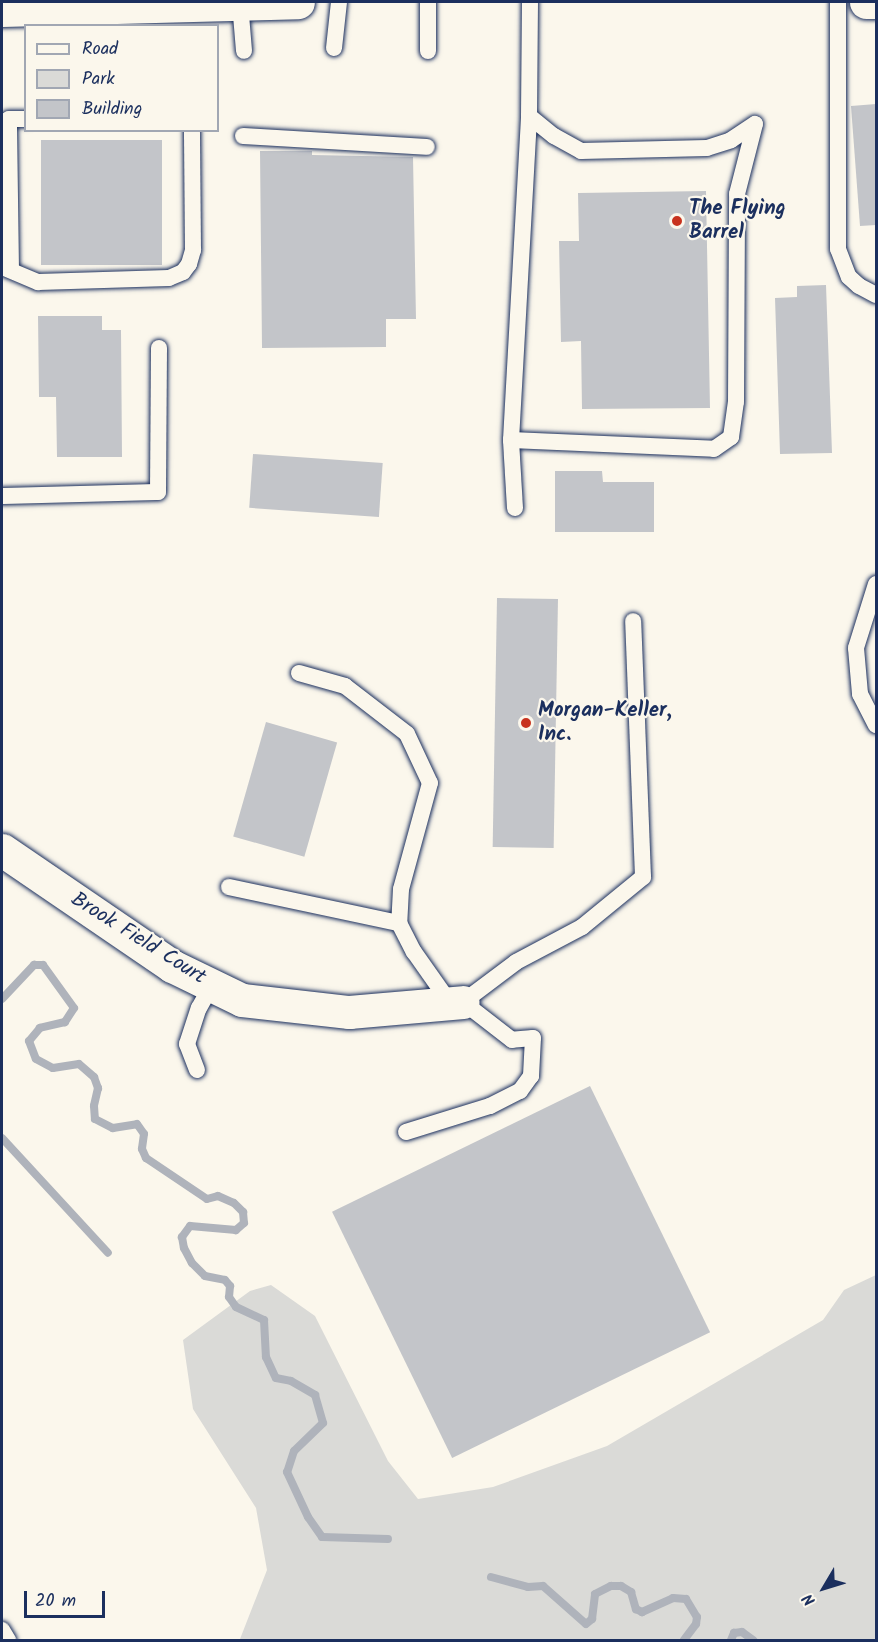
<!DOCTYPE html>
<style>
body{margin:0}
#map{position:relative;width:878px;height:1642px;overflow:hidden;background:#fbf7ec;font-family:Kalam,sans-serif}
div>[style]{position:absolute}
.green>*{inset:0;background:#dadad7}
.stream>*{height:8px;margin:-4px;padding:0 4px;transform-origin:4px;border-radius:4px;background:#afb3bb}
.building>*{inset:0;background:#c3c5c9;transform-origin:0 0}
.roads{filter:drop-shadow(0 0 2px #1b2f5e) drop-shadow(0 0 2px #1b2f5e)}
.service>*{height:16px;margin:-8px;padding:0 8px;transform-origin:8px;border-radius:8px;background:#fbf7ec}
.minor>*{height:33px;margin:-16.5px;padding:0 16.5px;transform-origin:16.5px;border-radius:16.5px;background:#fbf7ec}
.primary>*{height:33px;margin:-16.5px;padding:0 16.5px;transform-origin:16.5px;border-radius:16.5px;background:#fbf7ec}
.dots>*{width:16px;height:16px;translate:-50% -50%;box-sizing:border-box;border:3px solid #fbf7ec;border-radius:50%}
span{translate:-50% -50%;white-space:nowrap;text-align:center;line-height:1.15;-webkit-text-stroke:4.5px #fbf7ec;paint-order:stroke}
.poi-label{font-size:21px;color:#1b2f5e;font-weight:700}
.left{translate:0 -50%;text-align:left}
.street-label{font-size:21px;color:#1b2f5e}
.frame{position:absolute;inset:0;border:3px solid #1b2f5e;pointer-events:none}
.legend{position:absolute;left:24px;top:24px;width:195px;height:108px;box-sizing:border-box;background:#fbf7ec;border:2px solid #a1a7b3;margin:0;padding:8px 10px;list-style:none;font-size:18px;color:#1b2f5e}
.legend li{display:flex;align-items:center;gap:12px;height:30px}
.legend b{width:30px;border:2px solid #a1a7b3}
.north{position:absolute;left:794px;top:1558px;width:60px;height:60px;-webkit-text-stroke:4px #fbf7ec;paint-order:stroke;rotate:232deg;font-size:16px;font-weight:700;line-height:24px;text-align:center;color:#1b2f5e}
.north::after{content:'';display:block;margin:auto;width:21px;height:27px;background:#1b2f5e;clip-path:polygon(50% 0,100% 100%,50% 72%,0 100%)}
.scale{position:absolute;left:24px;top:1591px;width:81px;height:27px;box-sizing:border-box;border:3px solid #1b2f5e;border-top:0;padding-left:8px;font-size:18px;line-height:21px;white-space:nowrap;color:#1b2f5e;-webkit-text-stroke:4px #fbf7ec;paint-order:stroke}
</style>
<div id="map">
<div class="green">
<div style="clip-path:polygon(876px 1275px,876px 1640px,236px 1640px,240px 1639px,267px 1570px,256px 1508px,193px 1409px,183px 1340px,250px 1291px,271px 1285px,315px 1316px,388px 1461px,418px 1499px,493px 1487px,607px 1446px,823px 1320px,844px 1290px)"></div>
</div>
<div class="stream">
<div style="left:2px;top:999px;width:47px;rotate:-46.7deg"></div>
<div style="left:34px;top:965px;width:9px"></div>
<div style="left:43px;top:965px;width:53px;rotate:54.2deg"></div>
<div style="left:74px;top:1008px;width:17px;rotate:123deg"></div>
<div style="left:65px;top:1022px;width:26px;rotate:167deg"></div>
<div style="left:40px;top:1028px;width:17px;rotate:130deg"></div>
<div style="left:29px;top:1041px;width:19px;rotate:69deg"></div>
<div style="left:36px;top:1059px;width:19px;rotate:28deg"></div>
<div style="left:53px;top:1068px;width:26px;rotate:-9deg"></div>
<div style="left:79px;top:1064px;width:20px;rotate:41deg"></div>
<div style="left:94px;top:1077px;width:12px;rotate:70deg"></div>
<div style="left:98px;top:1088px;width:18px;rotate:103deg"></div>
<div style="left:94px;top:1106px;width:13px;rotate:86deg"></div>
<div style="left:95px;top:1119px;width:20px;rotate:27deg"></div>
<div style="left:113px;top:1128px;width:24px;rotate:-9deg"></div>
<div style="left:137px;top:1124px;width:12px;rotate:55deg"></div>
<div style="left:144px;top:1134px;width:15px;rotate:98deg"></div>
<div style="left:142px;top:1149px;width:10px;rotate:66deg"></div>
<div style="left:146px;top:1158px;width:73px;rotate:33.9deg"></div>
<div style="left:207px;top:1199px;width:11px;rotate:-15deg"></div>
<div style="left:218px;top:1196px;width:17px;rotate:24deg"></div>
<div style="left:234px;top:1203px;width:13px;rotate:45deg"></div>
<div style="left:243px;top:1212px;width:11px;rotate:85deg"></div>
<div style="left:244px;top:1223px;width:11px;rotate:139deg"></div>
<div style="left:236px;top:1230px;width:46px;rotate:-175deg"></div>
<div style="left:190px;top:1226px;width:14px;rotate:126deg"></div>
<div style="left:182px;top:1237px;width:11px;rotate:80deg"></div>
<div style="left:184px;top:1248px;width:17px;rotate:62deg"></div>
<div style="left:192px;top:1263px;width:18px;rotate:45deg"></div>
<div style="left:205px;top:1276px;width:20px;rotate:11deg"></div>
<div style="left:225px;top:1280px;width:8px;rotate:50deg"></div>
<div style="left:230px;top:1286px;width:11px;rotate:95deg"></div>
<div style="left:229px;top:1297px;width:12px;rotate:55deg"></div>
<div style="left:236px;top:1307px;width:31px;rotate:25deg"></div>
<div style="left:264px;top:1320px;width:37px;rotate:87deg"></div>
<div style="left:266px;top:1357px;width:23px;rotate:65deg"></div>
<div style="left:276px;top:1378px;width:15px;rotate:11deg"></div>
<div style="left:291px;top:1381px;width:28px;rotate:30deg"></div>
<div style="left:315px;top:1395px;width:29px;rotate:74deg"></div>
<div style="left:323px;top:1423px;width:40px;rotate:136deg"></div>
<div style="left:294px;top:1451px;width:22px;rotate:108deg"></div>
<div style="left:287px;top:1472px;width:50px;rotate:65deg"></div>
<div style="left:308px;top:1517px;width:24px;rotate:55deg"></div>
<div style="left:322px;top:1537px;width:66px;rotate:1.7deg"></div>
<div style="left:2px;top:1138px;width:156px;rotate:47.3deg"></div>
<div style="left:491px;top:1577px;width:38px;rotate:15deg"></div>
<div style="left:528px;top:1587px;width:15px;rotate:-4deg"></div>
<div style="left:543px;top:1586px;width:57px;rotate:41.5deg"></div>
<div style="left:586px;top:1624px;width:8px;rotate:-40deg"></div>
<div style="left:592px;top:1619px;width:25px;rotate:-83deg"></div>
<div style="left:595px;top:1594px;width:18px;rotate:-27deg"></div>
<div style="left:611px;top:1586px;width:10px"></div>
<div style="left:621px;top:1586px;width:12px;rotate:31deg"></div>
<div style="left:631px;top:1592px;width:18px;rotate:74deg"></div>
<div style="left:636px;top:1609px;width:7px;rotate:27deg"></div>
<div style="left:642px;top:1612px;width:34px;rotate:-24deg"></div>
<div style="left:673px;top:1598px;width:13px;rotate:4deg"></div>
<div style="left:686px;top:1599px;width:21px;rotate:59deg"></div>
<div style="left:697px;top:1617px;width:7px;rotate:98deg"></div>
<div style="left:696px;top:1624px;width:20px;rotate:127deg"></div>
<div style="left:731px;top:1640px;width:8px;rotate:-67deg"></div>
<div style="left:734px;top:1633px;width:8px;rotate:-7deg"></div>
<div style="left:742px;top:1632px;width:14px;rotate:36deg"></div>
</div>
<div class="building">
<div style="clip-path:polygon(876px 104px,876px 225px,860px 226px,851px 106px)"></div>
<div style="left:41px;top:140px;width:121px;height:125px"></div>
<div style="clip-path:polygon(260px 151px,312px 151px,312px 155px,413px 157px,416px 319px,386px 319px,386px 347px,262px 348px)"></div>
<div style="clip-path:polygon(706px 191px,710px 408px,582px 409px,581px 341px,561px 342px,559px 241px,579px 241px,578px 193px)"></div>
<div style="clip-path:polygon(826px 285px,832px 453px,780px 454px,775px 298px,797px 297px,797px 286px)"></div>
<div style="clip-path:polygon(38px 316px,102px 316px,102px 330px,121px 330px,122px 457px,57px 457px,56px 397px,39px 397px)"></div>
<div style="left:253px;top:454px;width:130px;height:54px;rotate:4deg"></div>
<div style="clip-path:polygon(555px 471px,602px 471px,603px 482px,654px 482px,654px 532px,555px 532px)"></div>
<div style="left:497px;top:598px;width:61px;height:249px;rotate:1deg"></div>
<div style="left:266px;top:722px;width:74px;height:119px;rotate:16deg"></div>
<div style="left:590px;top:1086px;width:274px;height:287px;rotate:64deg"></div>
</div>
<div class="roads">
<div class="service">
<div style="left:838px;top:2px;width:247px;rotate:90deg"></div>
<div style="left:838px;top:249px;width:30px;rotate:69deg"></div>
<div style="left:849px;top:277px;width:13px;rotate:42deg"></div>
<div style="left:859px;top:286px;width:19px;rotate:28deg"></div>
<div style="left:240px;top:3px;width:48px;rotate:85.2deg"></div>
<div style="left:334px;top:48px;width:46px;rotate:-83.8deg"></div>
<div style="left:428px;top:51px;width:49px;rotate:-90deg"></div>
<div style="left:529px;top:116px;width:32px;rotate:39deg"></div>
<div style="left:554px;top:136px;width:31px;rotate:29deg"></div>
<div style="left:581px;top:151px;width:126px;rotate:-1.4deg"></div>
<div style="left:707px;top:148px;width:25px;rotate:-18deg"></div>
<div style="left:731px;top:140px;width:29px;rotate:-34deg"></div>
<div style="left:243px;top:136px;width:184px;rotate:3.4deg"></div>
<div style="left:2px;top:267px;width:39px;rotate:23deg"></div>
<div style="left:38px;top:282px;width:131px;rotate:-1.7deg"></div>
<div style="left:169px;top:278px;width:15px;rotate:-23deg"></div>
<div style="left:183px;top:272px;width:10px;rotate:-53deg"></div>
<div style="left:189px;top:264px;width:15px;rotate:-74deg"></div>
<div style="left:193px;top:250px;width:120px;rotate:-90.5deg"></div>
<div style="left:11px;top:270px;width:151px;rotate:-90.8deg"></div>
<div style="left:9px;top:119px;width:17px"></div>
<div style="left:511px;top:440px;width:203px;rotate:2.5deg"></div>
<div style="left:714px;top:449px;width:21px;rotate:-35deg"></div>
<div style="left:731px;top:437px;width:35px;rotate:-82deg"></div>
<div style="left:736px;top:402px;width:208px;rotate:-89.7deg"></div>
<div style="left:737px;top:194px;width:72px;rotate:-75.6deg"></div>
<div style="left:2px;top:496px;width:156px;rotate:-1.5deg"></div>
<div style="left:158px;top:492px;width:144px;rotate:-89.6deg"></div>
<div style="left:515px;top:508px;width:68px;rotate:-93.4deg"></div>
<div style="left:511px;top:440px;width:324px;rotate:-86.8deg"></div>
<div style="left:529px;top:116px;width:114px;rotate:-89.5deg"></div>
<div style="left:876px;top:584px;width:67px;rotate:107.4deg"></div>
<div style="left:856px;top:648px;width:46px;rotate:85deg"></div>
<div style="left:860px;top:694px;width:35px;rotate:63deg"></div>
<div style="left:299px;top:673px;width:48px;rotate:15.8deg"></div>
<div style="left:345px;top:686px;width:78px;rotate:37.7deg"></div>
<div style="left:407px;top:734px;width:54px;rotate:64.9deg"></div>
<div style="left:430px;top:783px;width:110px;rotate:105.3deg"></div>
<div style="left:401px;top:889px;width:34px;rotate:93deg"></div>
<div style="left:399px;top:923px;width:33px;rotate:63deg"></div>
<div style="left:414px;top:952px;width:62px;rotate:54.8deg"></div>
<div style="left:229px;top:887px;width:174px;rotate:12deg"></div>
<div style="left:197px;top:1070px;width:28px;rotate:-111deg"></div>
<div style="left:187px;top:1044px;width:38px;rotate:-72deg"></div>
<div style="left:199px;top:1008px;width:26px;rotate:-61deg"></div>
<div style="left:406px;top:1132px;width:88px;rotate:-17.2deg"></div>
<div style="left:490px;top:1106px;width:34px;rotate:-27deg"></div>
<div style="left:520px;top:1091px;width:19px;rotate:-54deg"></div>
<div style="left:531px;top:1076px;width:38px;rotate:-87deg"></div>
<div style="left:533px;top:1038px;width:21px;rotate:175deg"></div>
<div style="left:512px;top:1040px;width:62px;rotate:-142.2deg"></div>
<div style="left:463px;top:1002px;width:66px;rotate:-37deg"></div>
<div style="left:516px;top:962px;width:75px;rotate:-27.9deg"></div>
<div style="left:582px;top:927px;width:79px;rotate:-39.3deg"></div>
<div style="left:643px;top:877px;width:256px;rotate:-92.2deg"></div>
<div style="left:2px;top:1630px;width:12px;rotate:59deg"></div>
</div>
<div class="minor">
<div style="left:2px;top:850px;width:206px;rotate:34.3deg"></div>
<div style="left:172px;top:966px;width:78px;rotate:25.9deg"></div>
<div style="left:242px;top:1000px;width:108px;rotate:6.4deg"></div>
<div style="left:349px;top:1012px;width:114px;rotate:-5deg"></div>
</div>
<div class="primary">
<div style="left:866px;top:2px;width:10px"></div>
<div style="left:2px;top:10px;width:296px;rotate:-1.5deg"></div>
</div>
</div>
<div class="dots">
<div style="left:677px;top:221px;background:#c8321e"></div>
<div style="left:526px;top:723px;background:#c8321e"></div>
</div>
<div class="poi-label">
<span class="left" style="left:689px;top:221px">The Flying<br>Barrel</span>
<span class="left" style="left:538px;top:723px">Morgan-Keller,<br>Inc.</span>
</div>
<div class="street-label">
<span style="left:138px;top:939px;rotate:32deg">Brook Field Court</span>
</div>
<div class="frame"></div>
<ul class="legend">
<li><b style="height:8px;background:#fbf7ec"></b>Road</li>
<li><b style="height:16px;background:#dadad7"></b>Park</li>
<li><b style="height:16px;background:#c3c5c9"></b>Building</li>
</ul>
<div class="north">N</div>
<div class="scale">20 m</div>
</div>
